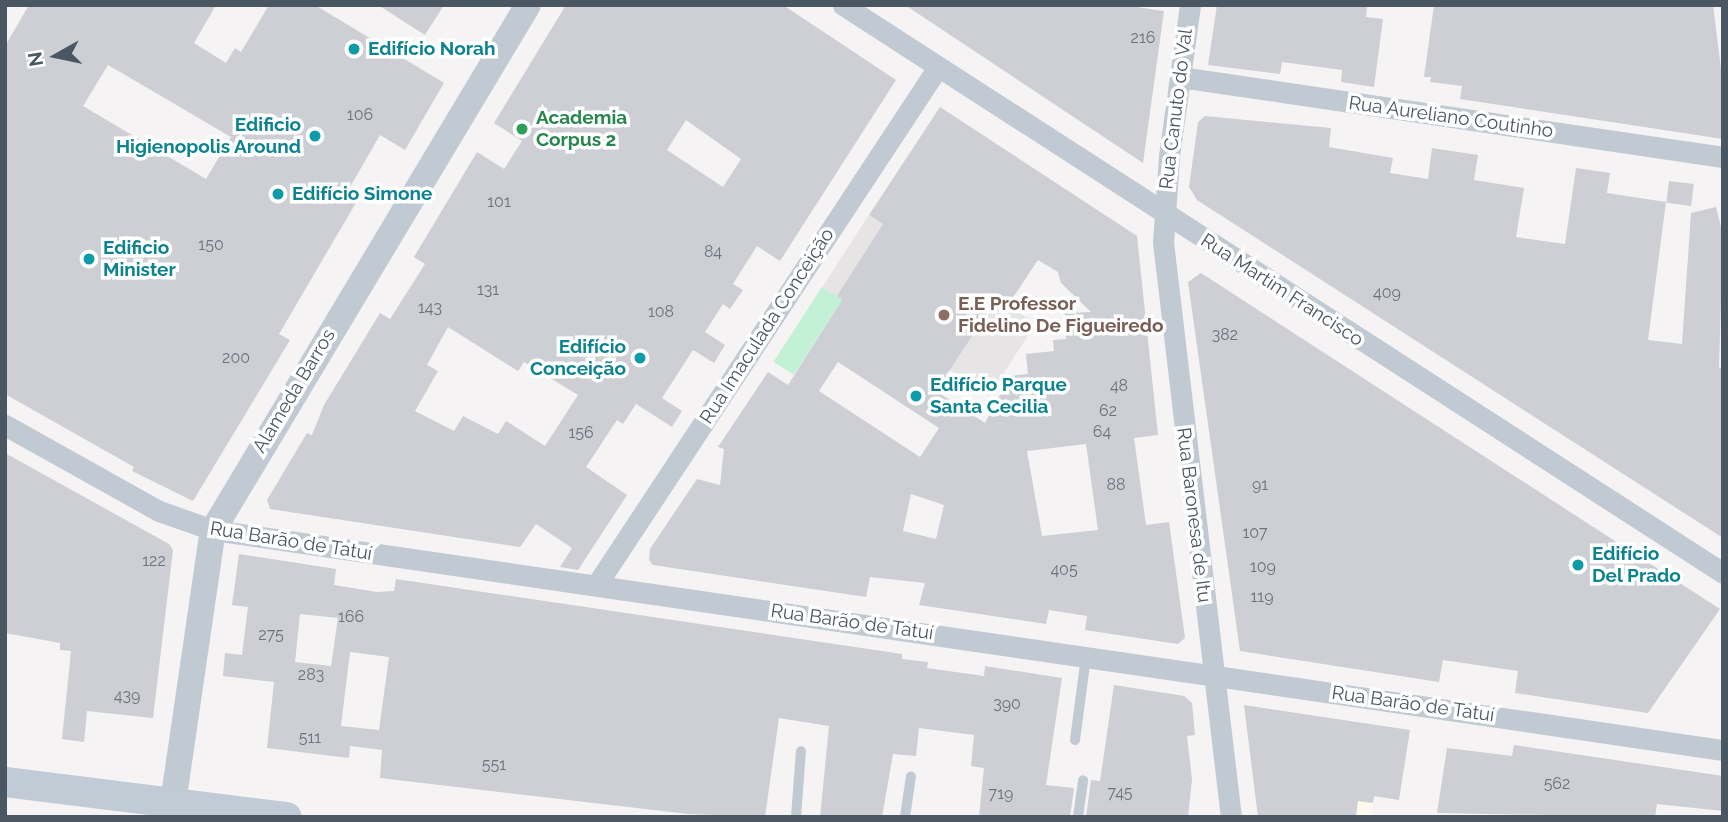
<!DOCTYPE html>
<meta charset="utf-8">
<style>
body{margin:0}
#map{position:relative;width:1728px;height:822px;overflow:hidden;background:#f5f3f3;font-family:Raleway,sans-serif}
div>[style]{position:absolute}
.commercial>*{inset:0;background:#fdf9ef}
.education>*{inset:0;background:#e6e4e5;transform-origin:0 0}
.green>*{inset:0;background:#c3f1d5;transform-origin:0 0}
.building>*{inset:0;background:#cdcfd5;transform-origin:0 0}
.service>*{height:10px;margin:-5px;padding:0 5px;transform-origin:5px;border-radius:5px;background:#c1cad2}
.minor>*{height:21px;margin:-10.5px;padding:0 10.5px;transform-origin:10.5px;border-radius:10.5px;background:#c1cad2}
.tertiary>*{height:26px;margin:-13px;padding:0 13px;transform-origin:13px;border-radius:13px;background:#c1cad2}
.secondary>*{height:30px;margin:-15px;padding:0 15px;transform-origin:15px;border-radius:15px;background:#c1cbd6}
.dots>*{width:19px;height:19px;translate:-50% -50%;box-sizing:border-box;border:4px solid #fff;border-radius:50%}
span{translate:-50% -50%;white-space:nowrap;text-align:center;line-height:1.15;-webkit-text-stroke:7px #fff;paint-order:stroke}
.number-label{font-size:16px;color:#6b747e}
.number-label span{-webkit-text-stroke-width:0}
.culture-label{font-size:19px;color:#0d838f;font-weight:700}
.left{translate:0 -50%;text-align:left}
.right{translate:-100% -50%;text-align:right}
.street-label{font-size:19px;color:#4a5661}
.leisure-label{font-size:19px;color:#27864d;font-weight:700}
.education-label{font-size:19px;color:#785e54;font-weight:700}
.frame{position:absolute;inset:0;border:7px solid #4a5661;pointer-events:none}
.north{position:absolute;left:21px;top:21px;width:70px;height:70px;-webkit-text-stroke:5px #fff;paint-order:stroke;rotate:261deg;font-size:19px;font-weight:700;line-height:28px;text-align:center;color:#4a5661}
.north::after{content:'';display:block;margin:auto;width:24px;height:32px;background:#4a5661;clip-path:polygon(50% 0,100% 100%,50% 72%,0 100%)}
</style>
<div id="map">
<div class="commercial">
<div style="clip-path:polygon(1308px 794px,1373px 803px,1371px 817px,1304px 817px)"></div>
</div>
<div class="education">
<div style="left:869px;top:215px;width:199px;height:86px;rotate:33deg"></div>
</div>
<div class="green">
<div style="left:822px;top:287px;width:24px;height:89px;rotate:33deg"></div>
</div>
<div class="building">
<div style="clip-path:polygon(evenodd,29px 5px,216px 5px,194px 43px,226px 63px,235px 48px,241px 52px,269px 5px,315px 5px,444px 83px,405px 150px,380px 135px,346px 194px,357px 201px,279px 334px,290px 340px,193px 501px,132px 471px,134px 467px,5px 394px,5px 46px,29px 5px,108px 65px,231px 137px,206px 179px,83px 106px,108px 65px)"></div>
<div style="clip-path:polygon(378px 5px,444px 5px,425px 35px)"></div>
<div style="clip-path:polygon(evenodd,566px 5px,783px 5px,896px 80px,780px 261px,757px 246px,733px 284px,743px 290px,730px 309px,723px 304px,705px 332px,725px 345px,714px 363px,693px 350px,662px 398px,682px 411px,672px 427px,636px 404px,623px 424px,617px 420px,586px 467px,627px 495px,578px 570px,560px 567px,572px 548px,536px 524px,520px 547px,270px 509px,267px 500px,307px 433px,312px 435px,324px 405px,380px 313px,390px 319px,425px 264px,414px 257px,477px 152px,504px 169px,522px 141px,494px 123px,566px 5px,686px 120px,741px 159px,723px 187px,667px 150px,686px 120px,566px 5px,448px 327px,518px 371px,524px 362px,578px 395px,545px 446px,506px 421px,498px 434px,463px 416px,454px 431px,415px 411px,438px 371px,427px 365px,448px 327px)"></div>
<div style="clip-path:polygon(905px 5px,1123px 5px,1164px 11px,1143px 163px)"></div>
<div style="clip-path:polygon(1217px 5px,1367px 5px,1366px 17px,1383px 19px,1374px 87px,1341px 82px,1342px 70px,1282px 62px,1280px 74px,1208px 65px)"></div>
<div style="clip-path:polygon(1434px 5px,1713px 5px,1723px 85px,1723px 139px,1460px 99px,1462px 86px,1430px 82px,1431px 77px,1424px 77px)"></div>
<div style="clip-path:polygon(evenodd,940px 107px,1137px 236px,1158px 435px,1134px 438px,1146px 525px,1169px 522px,1185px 638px,1178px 644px,1085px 630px,1087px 616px,1049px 610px,1046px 624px,919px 605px,925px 583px,870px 577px,866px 597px,653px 565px,649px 560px,650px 549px,697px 479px,720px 485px,724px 449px,718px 447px,768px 372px,788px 385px,842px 300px,837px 296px,883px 224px,869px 215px,940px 107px,1038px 260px,1058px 272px,1061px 283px,1091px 312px,1065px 313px,1066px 339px,1053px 340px,1054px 351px,1026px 354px,1028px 374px,1010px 376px,985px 423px,936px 391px,997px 298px,1008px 305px,1038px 260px,940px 107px,838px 362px,939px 428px,920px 457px,819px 391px,838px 362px,940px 107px,1086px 444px,1098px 530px,1042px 536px,1027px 451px,1086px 444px,940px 107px,911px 494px,944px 505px,936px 539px,903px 531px,911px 494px)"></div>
<div style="clip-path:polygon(1205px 116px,1331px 128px,1329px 147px,1393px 158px,1390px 173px,1428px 179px,1432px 148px,1478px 155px,1474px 180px,1524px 188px,1516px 237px,1565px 244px,1576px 168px,1610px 173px,1607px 193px,1666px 202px,1648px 340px,1682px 344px,1691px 213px,1716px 207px,1723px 235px,1719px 368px,1723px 368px,1723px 538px,1197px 200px,1189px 187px,1198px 122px)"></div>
<div style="left:1669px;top:181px;width:25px;height:22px;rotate:7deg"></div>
<div style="clip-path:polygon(1201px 273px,1720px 609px,1648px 713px,1515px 693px,1518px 671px,1443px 660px,1439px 682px,1240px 651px,1188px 282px)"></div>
<div style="clip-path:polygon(5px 453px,169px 544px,173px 550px,153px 718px,87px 711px,84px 742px,62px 739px,71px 651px,60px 650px,60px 643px,5px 633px)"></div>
<div style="clip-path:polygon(evenodd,239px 554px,336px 569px,334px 585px,377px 592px,394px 591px,396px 579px,902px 654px,902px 659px,928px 662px,927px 668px,984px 676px,985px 666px,1062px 678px,1046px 785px,1074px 788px,1070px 817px,979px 817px,984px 768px,971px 766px,974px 735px,919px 728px,916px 756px,893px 754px,882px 817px,820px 817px,829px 726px,779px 718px,765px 817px,688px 814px,380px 778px,382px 750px,350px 746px,349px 758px,267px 748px,274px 682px,223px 676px,225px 653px,242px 655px,248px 607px,232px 605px,239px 554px,300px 614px,338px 618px,331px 666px,295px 662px,300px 614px,239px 554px,350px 652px,389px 657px,379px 730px,341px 726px,350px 652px)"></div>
<div style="clip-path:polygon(1114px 685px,1184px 696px,1192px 703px,1195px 735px,1187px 736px,1192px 779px,1188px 817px,1086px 817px,1091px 780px,1100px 781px)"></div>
<div style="clip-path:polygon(1244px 705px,1410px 730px,1399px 800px,1374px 796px,1373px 803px,1358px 801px,1356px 817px,1258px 817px)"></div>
<div style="clip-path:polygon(1514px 745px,1723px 776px,1723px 811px,1657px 804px,1655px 817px,1437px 813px,1447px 748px,1512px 756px)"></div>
</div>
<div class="service">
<div style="left:1075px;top:740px;width:85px;rotate:-82.5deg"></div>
<div style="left:796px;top:817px;width:66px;rotate:-85.7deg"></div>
<div style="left:905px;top:817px;width:41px;rotate:-81.7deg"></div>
<div style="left:1078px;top:817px;width:37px;rotate:-82deg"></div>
</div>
<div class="minor">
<div style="left:843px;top:5px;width:1047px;rotate:32.84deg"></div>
<div style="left:1190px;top:5px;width:153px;rotate:97.9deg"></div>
<div style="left:1169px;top:157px;width:85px;rotate:94deg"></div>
<div style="left:1163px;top:242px;width:579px;rotate:83.26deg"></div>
<div style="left:1180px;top:77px;width:549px;rotate:8.38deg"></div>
<div style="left:5px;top:425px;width:176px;rotate:29.2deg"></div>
<div style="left:159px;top:511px;width:57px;rotate:19.4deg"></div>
<div style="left:213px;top:530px;width:1526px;rotate:8.29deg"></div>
<div style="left:597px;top:584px;width:619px;rotate:-56.59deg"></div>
</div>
<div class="tertiary">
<div style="left:173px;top:803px;width:276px;rotate:-81.7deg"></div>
<div style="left:213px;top:530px;width:612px;rotate:-59.04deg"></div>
</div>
<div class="secondary">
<div style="left:5px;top:782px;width:284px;rotate:7.1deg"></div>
</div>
<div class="dots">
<div style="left:354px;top:49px;background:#0f9aa8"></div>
<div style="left:522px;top:129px;background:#2e9e5b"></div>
<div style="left:315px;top:136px;background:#0f9aa8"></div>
<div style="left:278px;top:194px;background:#0f9aa8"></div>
<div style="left:89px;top:259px;background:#0f9aa8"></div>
<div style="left:944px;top:315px;background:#8d6e63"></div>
<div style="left:640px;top:358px;background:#0f9aa8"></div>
<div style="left:916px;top:396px;background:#0f9aa8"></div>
<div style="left:1578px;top:565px;background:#0f9aa8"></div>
</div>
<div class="number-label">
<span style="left:1143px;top:38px">216</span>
<span style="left:360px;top:115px">106</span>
<span style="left:499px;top:202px">101</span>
<span style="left:211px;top:245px">150</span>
<span style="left:713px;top:252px">84</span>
<span style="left:488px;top:290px">131</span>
<span style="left:1387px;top:293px">409</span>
<span style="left:430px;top:308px">143</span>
<span style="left:661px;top:312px">108</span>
<span style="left:1225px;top:335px">382</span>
<span style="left:236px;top:358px">200</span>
<span style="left:1119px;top:386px">48</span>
<span style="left:1108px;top:411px">62</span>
<span style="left:1102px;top:432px">64</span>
<span style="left:581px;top:433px">156</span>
<span style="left:1116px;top:485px">88</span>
<span style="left:1260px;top:485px">91</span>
<span style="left:1255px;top:533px">107</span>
<span style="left:154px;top:561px">122</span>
<span style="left:1263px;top:567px">109</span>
<span style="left:1064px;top:570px">405</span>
<span style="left:1262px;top:597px">119</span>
<span style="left:351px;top:617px">166</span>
<span style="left:271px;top:635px">275</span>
<span style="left:311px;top:675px">283</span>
<span style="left:127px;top:696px">439</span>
<span style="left:1007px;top:704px">390</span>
<span style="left:310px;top:738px">511</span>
<span style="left:494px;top:765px">551</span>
<span style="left:1557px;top:784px">562</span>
<span style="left:1120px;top:793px">745</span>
<span style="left:1001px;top:794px">719</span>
</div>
<div class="culture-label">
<span class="left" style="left:368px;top:49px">Edifício Norah</span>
<span class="right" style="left:301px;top:136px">Edificio<br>Higienopolis Around</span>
<span class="left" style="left:292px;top:194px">Edifício Simone</span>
<span class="left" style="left:103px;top:259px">Edificio<br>Minister</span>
<span class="right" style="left:626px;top:358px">Edifício<br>Conceição</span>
<span class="left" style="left:930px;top:396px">Edifício Parque<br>Santa Cecilia</span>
<span class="left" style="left:1592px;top:565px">Edifício<br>Del Prado</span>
</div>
<div class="street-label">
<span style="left:1176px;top:109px;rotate:-83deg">Rua Canuto do Val</span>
<span style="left:1451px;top:117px;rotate:8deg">Rua Aureliano Coutinho</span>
<span style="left:1282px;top:290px;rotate:33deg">Rua Martim Francisco</span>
<span style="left:767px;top:326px;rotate:-57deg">Rua Imaculada Conceição</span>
<span style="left:294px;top:391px;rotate:-59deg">Alameda Barros</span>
<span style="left:1194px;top:515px;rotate:83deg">Rua Baronesa de Itu</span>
<span style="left:291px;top:541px;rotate:9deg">Rua Barão de Tatuí</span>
<span style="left:852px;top:622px;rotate:8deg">Rua Barão de Tatuí</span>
<span style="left:1413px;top:704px;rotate:8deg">Rua Barão de Tatuí</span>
</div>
<div class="leisure-label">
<span class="left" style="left:536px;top:129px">Academia<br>Corpus 2</span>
</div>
<div class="education-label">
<span class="left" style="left:958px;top:315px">E.E Professor<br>Fidelino De Figueiredo</span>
</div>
<div class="frame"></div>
<div class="north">N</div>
</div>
